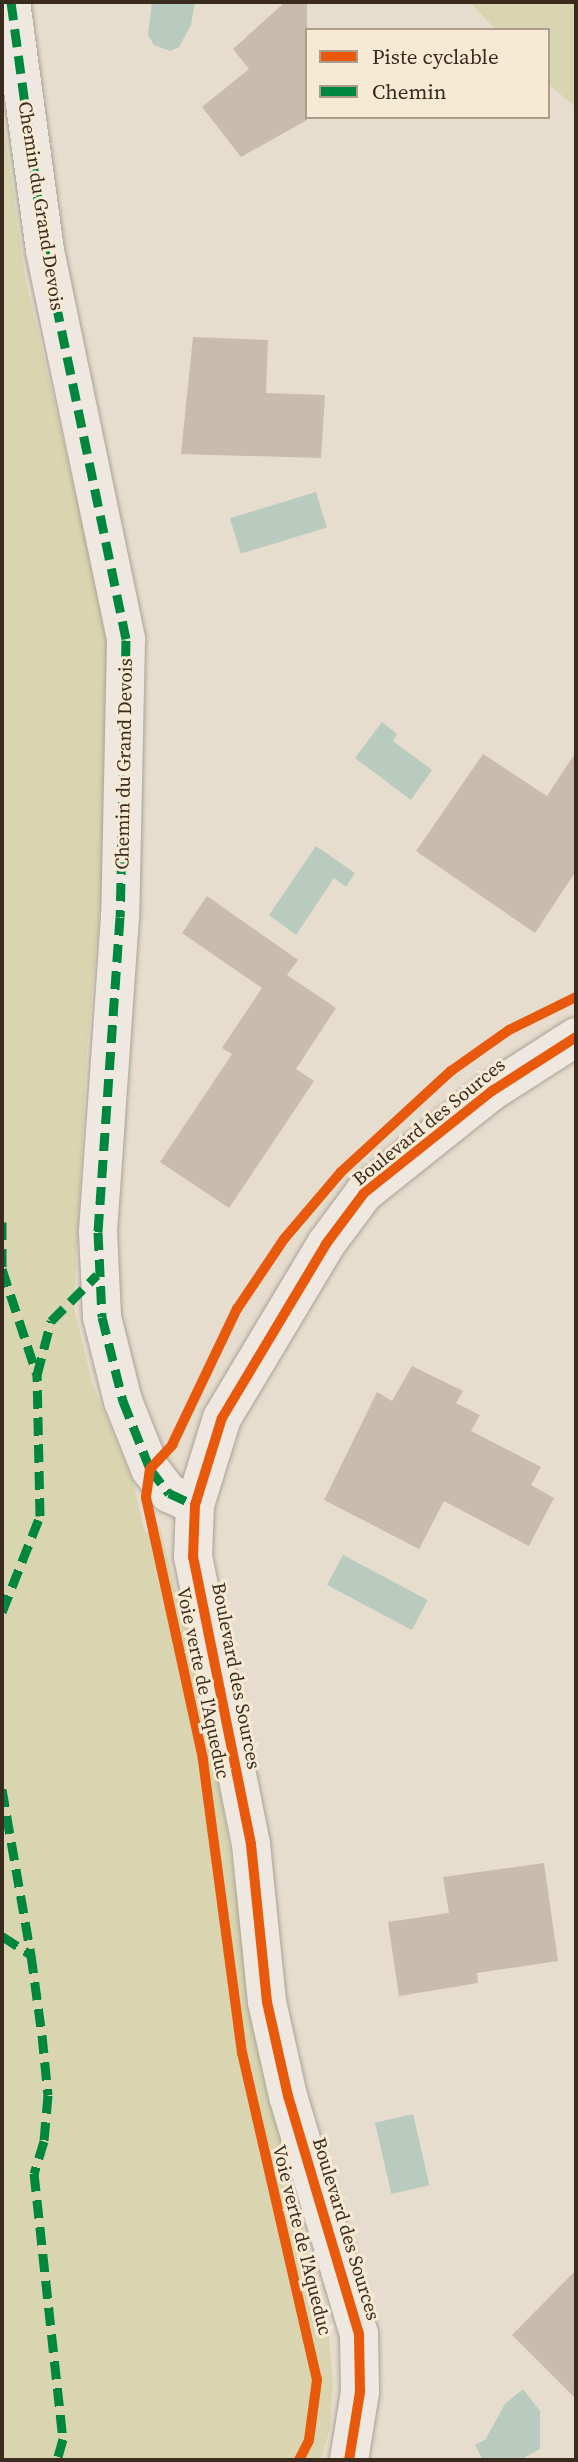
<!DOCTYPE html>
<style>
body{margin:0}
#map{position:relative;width:578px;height:2462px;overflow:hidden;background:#e6ddce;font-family:"Source Serif 4",serif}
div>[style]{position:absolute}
.green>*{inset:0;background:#d8d5b0}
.water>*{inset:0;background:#b9cbbf;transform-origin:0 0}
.building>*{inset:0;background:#cabbaf}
.roads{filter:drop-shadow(0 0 2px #aba297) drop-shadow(0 0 2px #aba297)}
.minor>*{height:38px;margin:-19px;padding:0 19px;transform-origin:19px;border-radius:19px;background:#eee8e0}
.quiet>*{height:9px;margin-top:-4.5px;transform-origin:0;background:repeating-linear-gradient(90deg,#00873e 0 18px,transparent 0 27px)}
.cycleway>*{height:10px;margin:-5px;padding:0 5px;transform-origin:5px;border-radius:5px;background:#e8590c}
span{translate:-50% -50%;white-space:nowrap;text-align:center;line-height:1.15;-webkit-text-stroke:6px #f7ead4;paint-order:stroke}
.street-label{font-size:19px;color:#3b2a1e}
.frame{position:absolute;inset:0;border:4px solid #3b2a1e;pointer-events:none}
.legend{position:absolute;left:305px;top:28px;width:245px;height:91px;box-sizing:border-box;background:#f7ead4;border:2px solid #ac9d8b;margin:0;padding:9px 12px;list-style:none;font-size:21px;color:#3b2a1e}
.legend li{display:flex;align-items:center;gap:14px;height:35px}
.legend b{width:35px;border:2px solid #ac9d8b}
</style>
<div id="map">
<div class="green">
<div style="clip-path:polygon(470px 2px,576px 2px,576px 107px,548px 84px,548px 30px,496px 30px)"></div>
<div style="clip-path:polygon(2px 113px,25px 277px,104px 617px,113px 681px,111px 789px,87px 1049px,74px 1308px,92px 1383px,133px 1482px,145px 1533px,160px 1527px,210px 1728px,267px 2079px,328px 2328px,333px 2383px,330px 2429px,320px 2460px,2px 2460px)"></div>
</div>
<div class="water">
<div style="clip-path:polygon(152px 2px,195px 2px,191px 25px,179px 47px,170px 51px,154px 45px,148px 35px)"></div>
<div style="left:316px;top:492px;width:37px;height:90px;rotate:73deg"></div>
<div style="clip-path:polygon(382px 722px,397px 734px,393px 741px,432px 770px,411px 800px,355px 758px)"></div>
<div style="clip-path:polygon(316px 846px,355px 873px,346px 887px,334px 878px,296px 935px,269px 915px)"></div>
<div style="left:343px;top:1555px;width:96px;height:34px;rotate:28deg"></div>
<div style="left:413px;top:2114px;width:73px;height:39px;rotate:77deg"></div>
<div style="clip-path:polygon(523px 2389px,540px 2411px,540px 2449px,520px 2460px,483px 2460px,475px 2445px,485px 2440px,505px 2404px)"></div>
</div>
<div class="building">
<div style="clip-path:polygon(285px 2px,307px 2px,307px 120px,241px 157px,202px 107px,249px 69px,233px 49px)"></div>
<div style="clip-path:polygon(193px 337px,268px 340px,266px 393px,325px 395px,321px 458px,181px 454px)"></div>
<div style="clip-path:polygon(576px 752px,576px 871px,535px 933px,416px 851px,483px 754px,547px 796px)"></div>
<div style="clip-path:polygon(207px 896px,298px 960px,287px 975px,336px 1008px,296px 1069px,314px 1081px,229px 1208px,160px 1162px,232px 1054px,222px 1048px,262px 988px,182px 933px)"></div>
<div style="clip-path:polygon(412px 1366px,463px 1391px,456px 1403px,480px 1415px,471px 1431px,541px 1467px,531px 1485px,554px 1498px,529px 1546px,444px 1501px,419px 1549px,324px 1500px,377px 1392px,392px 1401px)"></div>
<div style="clip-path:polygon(544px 1863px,558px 1961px,477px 1973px,478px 1983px,399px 1996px,388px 1922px,449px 1913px,443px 1877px)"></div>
<div style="clip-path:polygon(576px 2270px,576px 2399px,512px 2335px)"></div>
</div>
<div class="roads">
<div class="minor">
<div style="left:11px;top:2px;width:251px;rotate:82.2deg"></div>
<div style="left:45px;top:251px;width:397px;rotate:78.2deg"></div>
<div style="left:126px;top:640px;width:277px;rotate:91.2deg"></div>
<div style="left:120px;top:917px;width:316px;rotate:94deg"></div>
<div style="left:98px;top:1232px;width:85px;rotate:87.3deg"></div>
<div style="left:102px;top:1317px;width:87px;rotate:76deg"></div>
<div style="left:123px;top:1401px;width:73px;rotate:68.3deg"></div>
<div style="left:150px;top:1469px;width:31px;rotate:52deg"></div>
<div style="left:169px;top:1493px;width:29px;rotate:25deg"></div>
<div style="left:349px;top:2460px;width:69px;rotate:-80.8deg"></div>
<div style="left:360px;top:2392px;width:58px;rotate:-91deg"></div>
<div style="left:359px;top:2334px;width:248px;rotate:-106.6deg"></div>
<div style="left:288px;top:2096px;width:96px;rotate:-102.6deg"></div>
<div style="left:267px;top:2002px;width:159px;rotate:-95.8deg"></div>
<div style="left:251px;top:1844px;width:293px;rotate:-101.4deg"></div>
<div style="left:193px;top:1557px;width:52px;rotate:-87.8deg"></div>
<div style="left:195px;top:1505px;width:91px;rotate:-72.8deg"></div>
<div style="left:222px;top:1418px;width:203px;rotate:-59.1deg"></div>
<div style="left:326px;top:1244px;width:64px;rotate:-53.3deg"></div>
<div style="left:364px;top:1193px;width:164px;rotate:-38.6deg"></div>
<div style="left:492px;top:1091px;width:100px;rotate:-32.7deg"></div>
</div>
</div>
<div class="quiet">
<div style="left:11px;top:2px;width:251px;rotate:82.2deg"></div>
<div style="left:45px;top:251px;width:397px;rotate:78.2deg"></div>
<div style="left:126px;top:640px;width:277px;rotate:91.2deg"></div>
<div style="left:120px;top:917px;width:316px;rotate:94deg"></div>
<div style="left:98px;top:1232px;width:85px;rotate:87.3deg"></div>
<div style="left:102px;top:1317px;width:87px;rotate:76deg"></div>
<div style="left:123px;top:1401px;width:73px;rotate:68.3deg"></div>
<div style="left:150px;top:1469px;width:31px;rotate:52deg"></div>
<div style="left:169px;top:1493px;width:29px;rotate:25deg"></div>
<div style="left:2px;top:1222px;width:47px;rotate:90deg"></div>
<div style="left:2px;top:1269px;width:112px;rotate:71.7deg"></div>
<div style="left:2px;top:1612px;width:103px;rotate:-68.4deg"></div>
<div style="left:40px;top:1516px;width:141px;rotate:-91.2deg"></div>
<div style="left:37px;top:1375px;width:56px;rotate:-75.5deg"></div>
<div style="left:51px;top:1321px;width:65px;rotate:-45deg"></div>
<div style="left:2px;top:1789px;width:169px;rotate:80.1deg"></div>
<div style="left:2px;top:1936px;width:35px;rotate:33deg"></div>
<div style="left:31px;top:1955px;width:81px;rotate:82.2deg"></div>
<div style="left:42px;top:2035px;width:60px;rotate:84.3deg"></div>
<div style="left:48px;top:2095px;width:46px;rotate:95deg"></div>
<div style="left:44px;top:2141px;width:34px;rotate:107deg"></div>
<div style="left:34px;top:2173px;width:268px;rotate:83.8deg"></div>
<div style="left:63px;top:2439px;width:22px;rotate:106deg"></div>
</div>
<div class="cycleway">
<div style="left:299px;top:2460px;width:22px;rotate:-63deg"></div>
<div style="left:309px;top:2440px;width:61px;rotate:-82.4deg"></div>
<div style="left:317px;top:2380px;width:335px;rotate:-102.9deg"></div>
<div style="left:242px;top:2053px;width:297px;rotate:-97.6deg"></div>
<div style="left:203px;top:1759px;width:268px;rotate:-102.3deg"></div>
<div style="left:146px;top:1497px;width:28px;rotate:-82deg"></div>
<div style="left:150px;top:1469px;width:33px;rotate:-47deg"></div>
<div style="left:172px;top:1445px;width:151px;rotate:-64.5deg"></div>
<div style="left:237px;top:1309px;width:84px;rotate:-56.1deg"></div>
<div style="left:284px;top:1239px;width:88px;rotate:-49.6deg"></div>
<div style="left:341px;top:1172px;width:149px;rotate:-42.6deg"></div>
<div style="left:451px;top:1071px;width:71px;rotate:-35.3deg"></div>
<div style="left:509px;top:1030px;width:75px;rotate:-26.2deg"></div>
<div style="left:349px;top:2460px;width:69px;rotate:-80.8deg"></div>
<div style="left:360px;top:2392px;width:58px;rotate:-91deg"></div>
<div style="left:359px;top:2334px;width:248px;rotate:-106.6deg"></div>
<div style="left:288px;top:2096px;width:96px;rotate:-102.6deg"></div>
<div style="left:267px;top:2002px;width:159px;rotate:-95.8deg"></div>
<div style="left:251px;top:1844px;width:293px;rotate:-101.4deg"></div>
<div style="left:193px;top:1557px;width:52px;rotate:-87.8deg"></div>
<div style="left:195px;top:1505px;width:91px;rotate:-72.8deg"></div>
<div style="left:222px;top:1418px;width:203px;rotate:-59.1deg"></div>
<div style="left:326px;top:1244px;width:64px;rotate:-53.3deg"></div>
<div style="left:364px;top:1193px;width:164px;rotate:-38.6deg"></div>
<div style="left:492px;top:1091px;width:100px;rotate:-32.7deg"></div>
</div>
<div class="street-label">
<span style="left:41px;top:206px;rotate:81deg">Chemin du Grand Devois</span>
<span style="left:124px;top:764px;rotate:-89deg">Chemin du Grand Devois</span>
<span style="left:429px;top:1122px;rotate:-39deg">Boulevard des Sources</span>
<span style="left:236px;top:1676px;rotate:79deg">Boulevard des Sources</span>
<span style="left:203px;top:1683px;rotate:78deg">Voie verte de l'Aqueduc</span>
<span style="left:346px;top:2229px;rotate:73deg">Boulevard des Sources</span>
<span style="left:302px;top:2240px;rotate:76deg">Voie verte de l'Aqueduc</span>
</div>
<div class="frame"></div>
<ul class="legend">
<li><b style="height:9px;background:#e8590c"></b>Piste cyclable</li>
<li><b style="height:9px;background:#00873e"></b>Chemin</li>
</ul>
</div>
